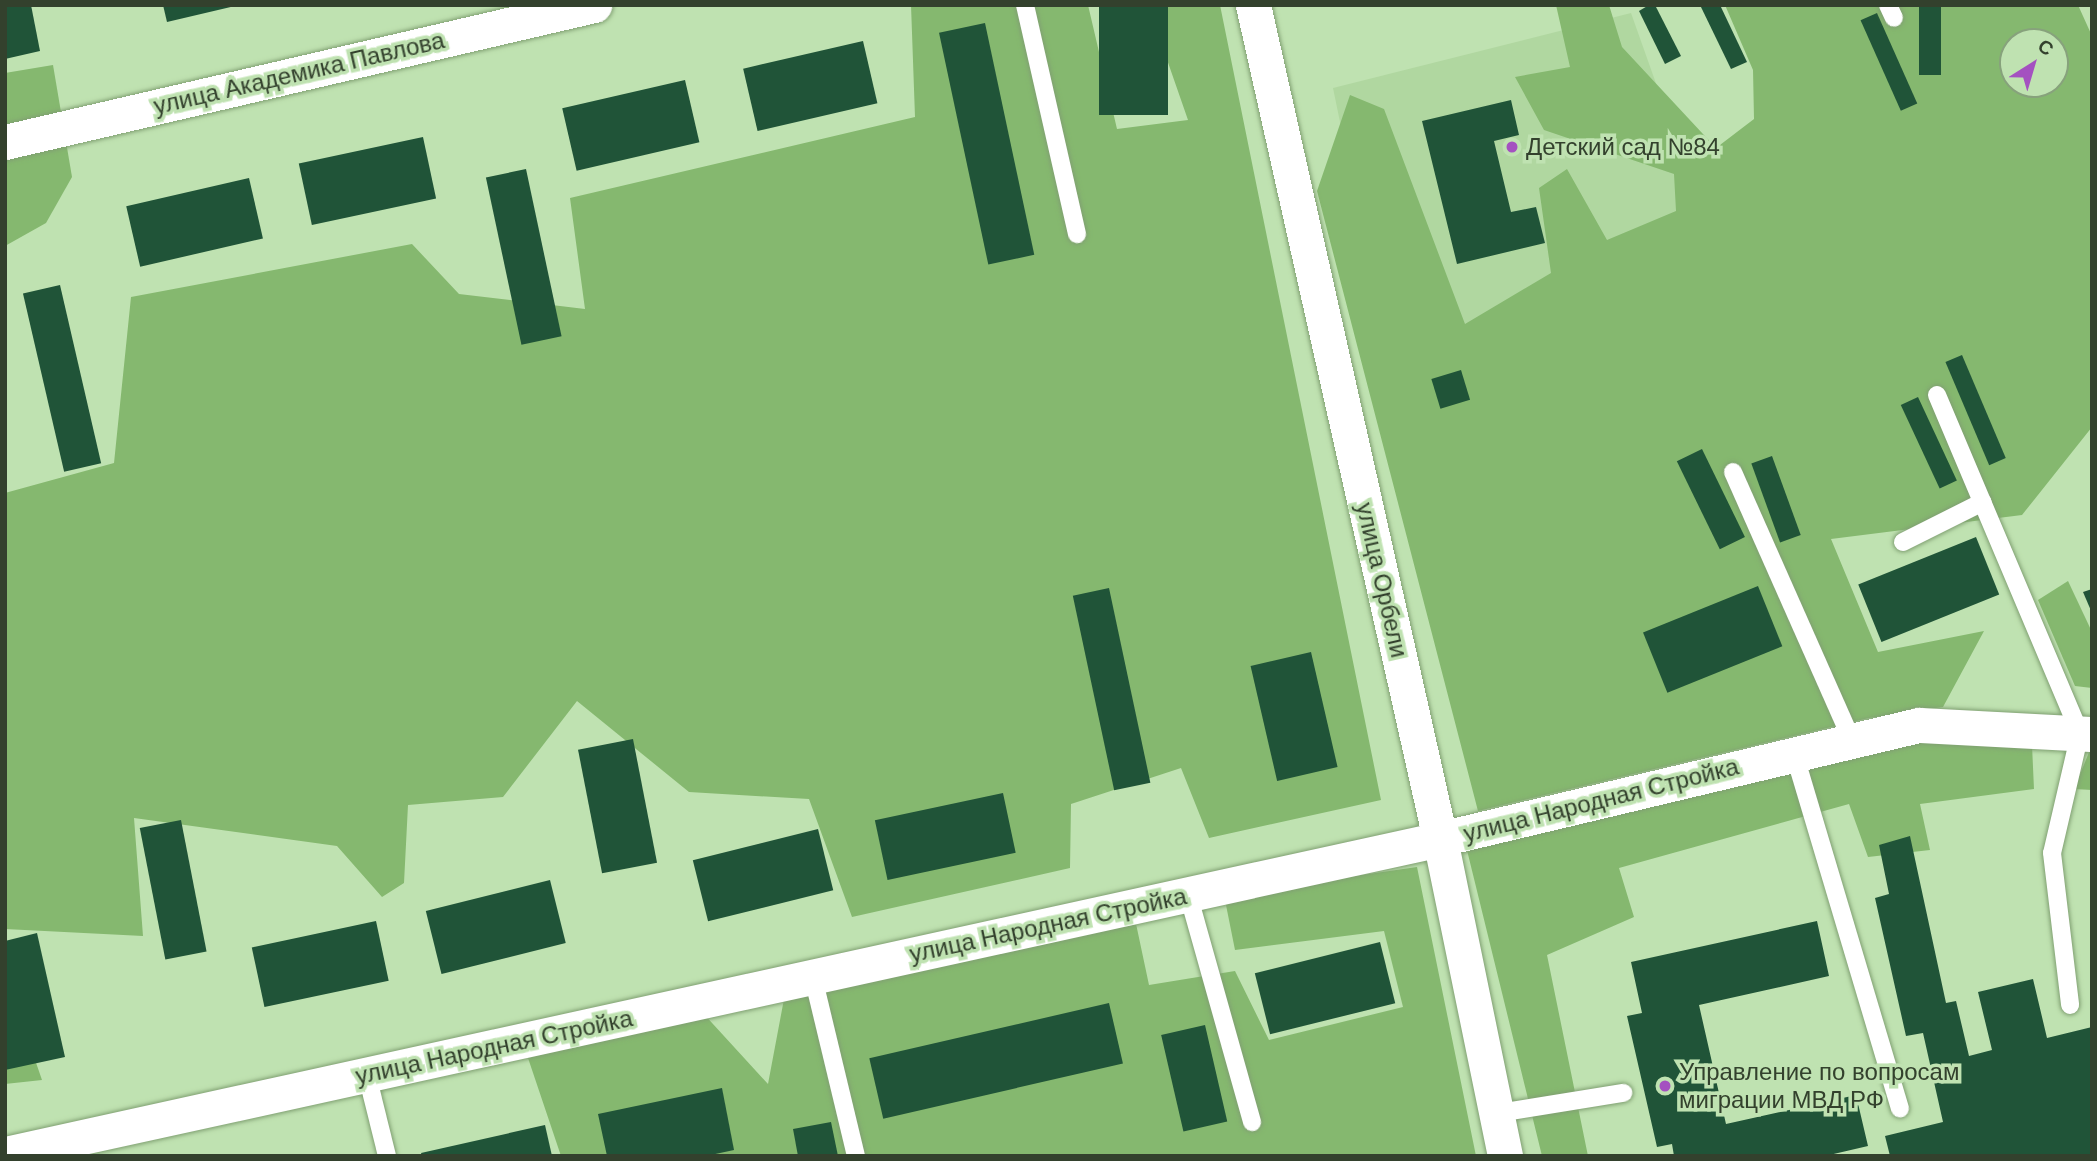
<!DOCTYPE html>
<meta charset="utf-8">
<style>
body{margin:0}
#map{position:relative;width:2097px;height:1161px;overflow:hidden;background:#bfe2b1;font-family:Arial,sans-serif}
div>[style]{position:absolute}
.built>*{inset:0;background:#b0d7a0}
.forest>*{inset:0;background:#85b86f}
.building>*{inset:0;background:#205438;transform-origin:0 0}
.roads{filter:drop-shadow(0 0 2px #80a072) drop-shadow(0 0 2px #80a072)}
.lane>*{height:18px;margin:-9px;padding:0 9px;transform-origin:9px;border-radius:9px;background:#fff}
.street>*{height:35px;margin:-17.5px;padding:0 17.5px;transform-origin:17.5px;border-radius:17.5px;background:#fff}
.dots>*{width:19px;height:19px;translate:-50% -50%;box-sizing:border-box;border:4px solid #bfe2b1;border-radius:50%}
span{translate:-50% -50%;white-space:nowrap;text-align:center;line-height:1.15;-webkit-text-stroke:7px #bfe2b1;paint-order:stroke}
.street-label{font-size:24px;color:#33412d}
.poi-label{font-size:24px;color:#33412d}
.left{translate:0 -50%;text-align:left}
.frame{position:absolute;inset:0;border:7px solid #33412d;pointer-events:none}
.north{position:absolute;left:1999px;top:28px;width:70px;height:70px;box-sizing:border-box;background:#bfe2b1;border:2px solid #87a27c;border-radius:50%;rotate:37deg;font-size:19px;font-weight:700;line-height:28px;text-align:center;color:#33412d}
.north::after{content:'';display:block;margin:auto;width:24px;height:32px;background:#a451c0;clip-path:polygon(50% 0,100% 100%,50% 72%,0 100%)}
</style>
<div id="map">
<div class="built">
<div style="clip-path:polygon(1631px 13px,1719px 261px,1393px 379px,1333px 88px)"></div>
</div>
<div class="forest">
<div style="clip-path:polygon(911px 5px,1088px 5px,1117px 129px,1188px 120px,1148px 5px,1220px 5px,1381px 800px,1209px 838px,1181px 768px,1071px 804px,1070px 868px,852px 917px,809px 799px,689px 792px,577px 701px,503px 797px,408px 805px,404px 883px,382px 897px,337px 846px,134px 818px,143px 936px,5px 929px,5px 493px,114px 463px,131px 297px,412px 244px,459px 294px,585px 309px,570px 198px,915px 117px)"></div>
<div style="clip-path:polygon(evenodd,1556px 5px,1609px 5px,1622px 47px,1716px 148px,1754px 119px,1753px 70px,1725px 5px,2078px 5px,2092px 36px,2092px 427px,2022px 515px,1831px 539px,1878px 652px,1984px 631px,1943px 707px,1869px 718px,1478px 811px,1317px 191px,1350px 95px,1384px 109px,1465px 324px,1551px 273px,1539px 188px,1567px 169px,1607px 240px,1676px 211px,1674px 174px,1544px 130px,1515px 77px,1570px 67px,1556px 5px,2013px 42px,2055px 42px,2055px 84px,2013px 84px,2013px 42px)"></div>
<div style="clip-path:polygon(53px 65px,72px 177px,46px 223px,5px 246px,5px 73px)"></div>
<div style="clip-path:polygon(2068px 581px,2092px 632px,2092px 688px,2075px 686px,2038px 600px)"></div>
<div style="clip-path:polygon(1922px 734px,2032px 745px,2034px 789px,1920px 804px,1930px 850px,1868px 857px,1849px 804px,1619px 868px,1634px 917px,1547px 955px,1588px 1156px,1542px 1156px,1465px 842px)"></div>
<div style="clip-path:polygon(2092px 745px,2092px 790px,2074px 789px)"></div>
<div style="clip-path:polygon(1417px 867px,1476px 1156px,561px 1156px,528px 1058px,702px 1012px,768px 1084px,784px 999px,1135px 919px,1149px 985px,1235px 971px,1269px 1040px,1403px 1007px,1384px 931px,1235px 950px,1224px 895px)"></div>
<div style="clip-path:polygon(5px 973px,42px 1080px,5px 1084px)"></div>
</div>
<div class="building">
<div style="clip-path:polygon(5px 5px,31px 5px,40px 51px,5px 59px)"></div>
<div style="clip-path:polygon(163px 5px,235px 5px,235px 6px,167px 22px)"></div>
<div style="left:1099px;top:5px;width:69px;height:110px"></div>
<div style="clip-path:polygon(1649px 5px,1655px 5px,1681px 56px,1665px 64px,1639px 11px)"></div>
<div style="clip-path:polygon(1700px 5px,1720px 5px,1747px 62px,1731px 69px)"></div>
<div style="left:1919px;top:5px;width:22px;height:70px"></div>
<div style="left:1877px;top:13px;width:99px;height:18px;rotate:66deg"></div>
<div style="left:985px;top:23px;width:237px;height:47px;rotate:78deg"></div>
<div style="left:863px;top:41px;width:64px;height:123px;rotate:77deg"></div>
<div style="left:685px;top:80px;width:64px;height:126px;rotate:77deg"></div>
<div style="clip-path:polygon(1511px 100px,1519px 135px,1494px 141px,1511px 212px,1536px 207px,1545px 243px,1457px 264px,1422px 121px)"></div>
<div style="left:423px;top:137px;width:63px;height:127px;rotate:78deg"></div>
<div style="left:526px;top:169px;width:171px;height:41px;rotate:78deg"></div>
<div style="left:249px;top:178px;width:62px;height:126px;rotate:77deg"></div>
<div style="left:60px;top:285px;width:183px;height:38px;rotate:77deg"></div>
<div style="left:1962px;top:355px;width:112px;height:18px;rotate:67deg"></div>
<div style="left:1461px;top:370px;width:31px;height:31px;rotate:73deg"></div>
<div style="left:1918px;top:397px;width:92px;height:19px;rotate:65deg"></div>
<div style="left:1702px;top:449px;width:98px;height:28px;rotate:64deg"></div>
<div style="left:1772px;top:456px;width:84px;height:22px;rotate:70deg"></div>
<div style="left:1976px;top:537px;width:62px;height:127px;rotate:68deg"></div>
<div style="left:1758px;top:586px;width:65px;height:124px;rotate:68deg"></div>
<div style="left:1109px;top:588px;width:199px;height:37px;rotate:78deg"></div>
<div style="clip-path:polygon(2092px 589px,2092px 613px,2083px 592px)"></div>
<div style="left:1311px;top:652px;width:118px;height:62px;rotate:77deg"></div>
<div style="left:633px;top:739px;width:126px;height:56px;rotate:79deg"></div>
<div style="left:1003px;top:793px;width:61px;height:131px;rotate:78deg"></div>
<div style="left:181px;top:820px;width:134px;height:42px;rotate:79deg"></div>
<div style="left:818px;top:829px;width:63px;height:129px;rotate:76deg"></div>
<div style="clip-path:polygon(1910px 836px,1946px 1003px,1956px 1001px,1969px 1056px,1992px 1050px,1978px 992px,2033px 979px,2047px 1038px,2092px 1027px,2092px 1156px,1890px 1156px,1885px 1136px,1943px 1122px,1923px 1033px,1906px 1036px,1875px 898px,1889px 894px,1879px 845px)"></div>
<div style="left:550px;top:880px;width:65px;height:128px;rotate:76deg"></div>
<div style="left:376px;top:921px;width:61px;height:127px;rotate:78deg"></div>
<div style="clip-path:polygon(1817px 921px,1829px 976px,1699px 1005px,1726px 1124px,1856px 1095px,1868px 1146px,1825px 1156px,1674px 1156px,1672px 1144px,1657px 1147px,1627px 1016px,1642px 1013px,1631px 962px)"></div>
<div style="clip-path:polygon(37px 933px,65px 1057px,5px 1070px,5px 941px)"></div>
<div style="left:1380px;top:942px;width:63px;height:129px;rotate:76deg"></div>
<div style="left:1109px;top:1003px;width:62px;height:246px;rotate:77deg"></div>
<div style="left:1205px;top:1025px;width:99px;height:45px;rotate:77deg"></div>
<div style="clip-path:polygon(722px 1088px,734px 1150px,706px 1156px,607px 1156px,598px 1114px)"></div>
<div style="clip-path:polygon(831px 1122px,838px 1156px,798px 1156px,793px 1129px)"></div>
<div style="clip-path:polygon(545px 1125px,552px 1156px,422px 1156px,421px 1153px)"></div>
</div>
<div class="roads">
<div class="lane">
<div style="left:1025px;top:5px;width:235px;rotate:77.2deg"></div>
<div style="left:1888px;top:5px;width:14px;rotate:65deg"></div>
<div style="left:1937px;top:395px;width:367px;rotate:67.1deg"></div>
<div style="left:2080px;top:733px;width:123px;rotate:103.1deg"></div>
<div style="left:2052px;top:853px;width:153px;rotate:83.2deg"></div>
<div style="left:1733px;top:472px;width:293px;rotate:66.1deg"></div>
<div style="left:1903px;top:542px;width:89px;rotate:-26.6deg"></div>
<div style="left:1794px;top:753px;width:371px;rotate:73.4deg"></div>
<div style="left:1188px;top:894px;width:237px;rotate:74.3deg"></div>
<div style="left:813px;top:977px;width:184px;rotate:76.5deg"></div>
<div style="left:367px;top:1075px;width:83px;rotate:76.1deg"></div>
<div style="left:1499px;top:1113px;width:126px;rotate:-9.2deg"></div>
</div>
<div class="street">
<div style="left:1253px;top:5px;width:855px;rotate:77.36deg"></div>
<div style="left:1440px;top:839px;width:324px;rotate:78.4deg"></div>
<div style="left:5px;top:142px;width:605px;rotate:-13.09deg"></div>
<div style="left:5px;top:1154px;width:1469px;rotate:-12.38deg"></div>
<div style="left:1440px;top:839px;width:492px;rotate:-13.4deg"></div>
<div style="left:1919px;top:725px;width:173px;rotate:3deg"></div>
</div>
</div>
<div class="dots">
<div style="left:1512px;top:147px;background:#a451c0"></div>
<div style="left:1665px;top:1086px;background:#a451c0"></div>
</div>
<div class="street-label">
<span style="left:299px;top:73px;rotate:-13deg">улица Академика Павлова</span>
<span style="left:1382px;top:580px;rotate:77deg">улица Орбели</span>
<span style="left:1601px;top:800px;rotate:-14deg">улица Народная Стройка</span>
<span style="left:1048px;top:925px;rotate:-12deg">улица Народная Стройка</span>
<span style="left:494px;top:1047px;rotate:-12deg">улица Народная Стройка</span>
</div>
<div class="poi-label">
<span class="left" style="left:1526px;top:147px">Детский сад №84</span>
<span class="left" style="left:1679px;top:1086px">Управление по вопросам<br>миграции МВД РФ</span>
</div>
<div class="frame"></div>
<div class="north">С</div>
</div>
